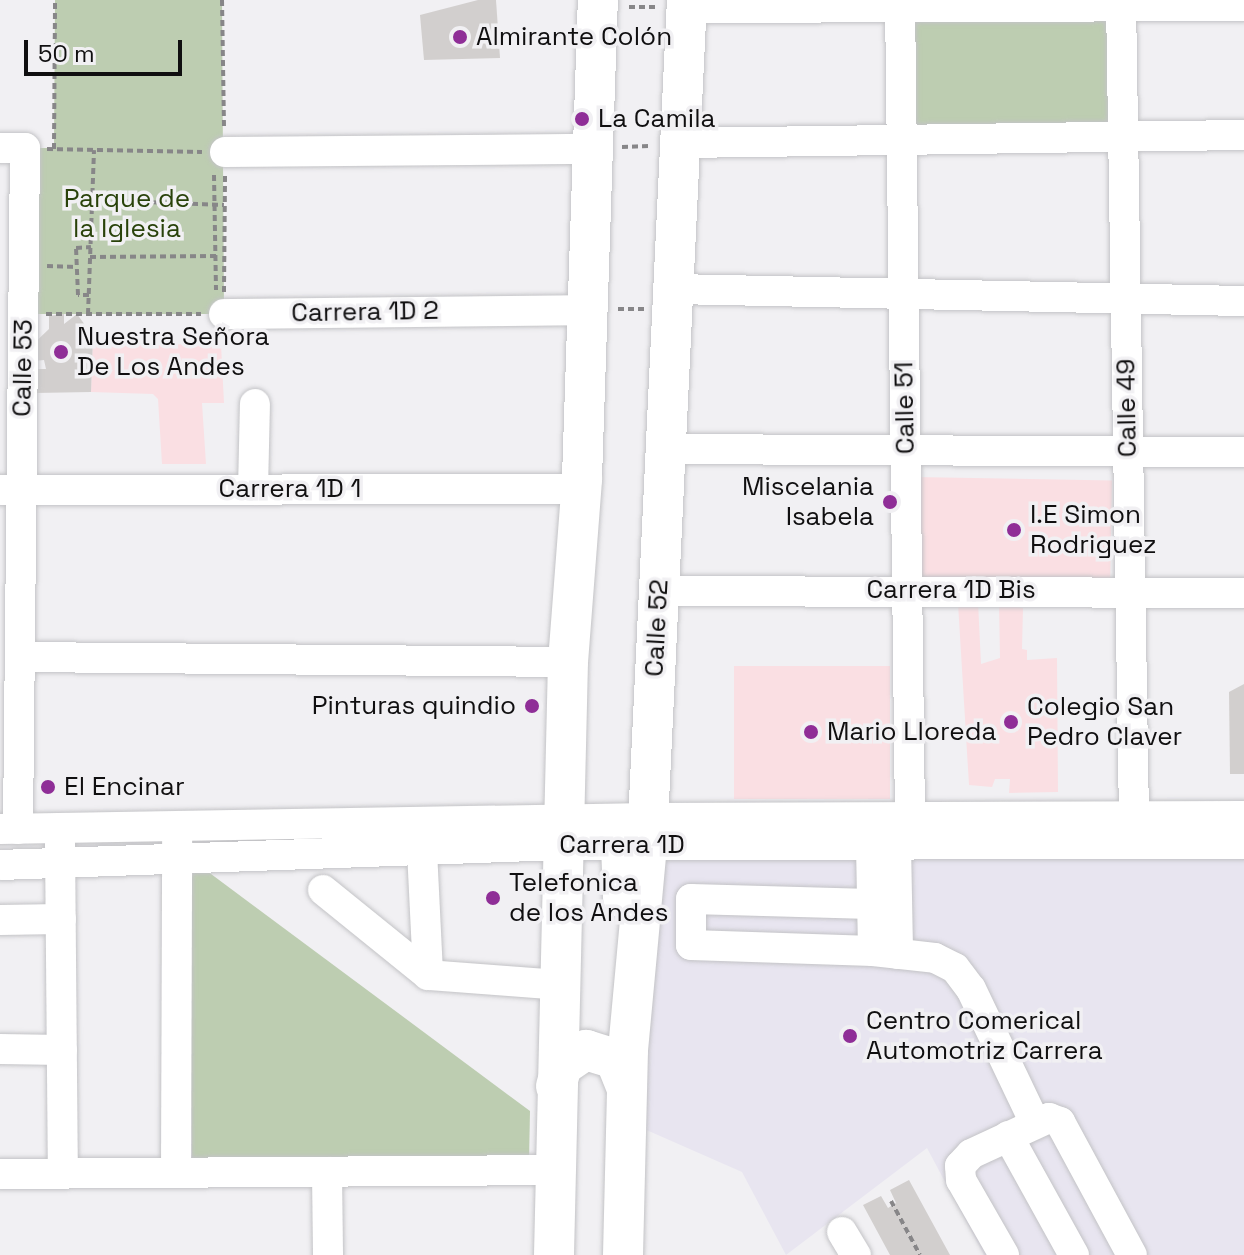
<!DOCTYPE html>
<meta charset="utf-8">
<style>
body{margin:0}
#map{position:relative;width:1244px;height:1255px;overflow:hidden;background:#f1f0f3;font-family:"Space Grotesk",sans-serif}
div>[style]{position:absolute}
.built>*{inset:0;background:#e8e5f0}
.education>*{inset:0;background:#fadfe3;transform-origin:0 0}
.green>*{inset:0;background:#bdcdb1;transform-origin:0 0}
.building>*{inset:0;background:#d2cfce}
.path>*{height:4px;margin-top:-2px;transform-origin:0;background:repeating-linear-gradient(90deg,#878688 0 6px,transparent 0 10px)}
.roads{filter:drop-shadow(0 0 2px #c3c3c6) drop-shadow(0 0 2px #c3c3c6)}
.minor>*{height:30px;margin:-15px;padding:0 15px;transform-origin:15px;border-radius:15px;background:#fff}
.major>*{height:40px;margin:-20px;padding:0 20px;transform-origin:20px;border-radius:20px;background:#fff}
.dots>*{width:22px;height:22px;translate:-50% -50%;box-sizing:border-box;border:4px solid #f1f0f3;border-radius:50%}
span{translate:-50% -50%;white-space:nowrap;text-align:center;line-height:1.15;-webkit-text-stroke:7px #f1f0f3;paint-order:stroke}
.poi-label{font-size:26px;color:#100f10}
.left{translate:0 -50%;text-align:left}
.right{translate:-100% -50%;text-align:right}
.park-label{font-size:26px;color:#29420a}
.street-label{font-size:26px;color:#100f10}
.scale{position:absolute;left:24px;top:40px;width:158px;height:36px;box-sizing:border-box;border:4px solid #100f10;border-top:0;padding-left:10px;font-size:24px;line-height:28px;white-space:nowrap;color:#100f10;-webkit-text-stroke:6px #f1f0f3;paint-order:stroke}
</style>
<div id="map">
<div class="built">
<div style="clip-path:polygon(647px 844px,1244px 844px,1244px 1255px,984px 1255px,927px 1148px,786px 1255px,742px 1172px,626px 1121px)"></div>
</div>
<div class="education">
<div style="clip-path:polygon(93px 336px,100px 338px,100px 345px,221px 344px,224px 403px,202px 403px,206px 464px,162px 464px,158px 399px,153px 394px,91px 392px)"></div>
<div style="left:914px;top:477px;width:198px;height:104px;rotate:1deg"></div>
<div style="clip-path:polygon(978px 602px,981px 664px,1000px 658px,999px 604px,1023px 608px,1022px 649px,1027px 650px,1027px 660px,1057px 658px,1058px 792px,1009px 793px,1010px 779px,995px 779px,992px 787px,969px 785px,958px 603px)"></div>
<div style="left:734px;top:666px;width:156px;height:133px"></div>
</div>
<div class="green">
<div style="clip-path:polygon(55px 0,222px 0,224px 314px,24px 314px,25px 148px,54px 148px)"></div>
<div style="left:900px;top:6px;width:221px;height:134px;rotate:1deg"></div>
<div style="clip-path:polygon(207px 871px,530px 1111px,529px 1161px,192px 1162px,188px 873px)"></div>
</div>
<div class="building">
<div style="clip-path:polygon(478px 0,496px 0,500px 58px,424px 60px,420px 15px)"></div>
<div style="clip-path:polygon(64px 314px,64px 324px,77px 314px,93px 336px,91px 392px,35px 393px,35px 369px,46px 369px,44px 360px,34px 361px,29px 348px,49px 329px,49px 316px)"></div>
<div style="clip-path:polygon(1244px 684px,1244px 774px,1230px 774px,1229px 692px)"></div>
<div style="clip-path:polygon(909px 1180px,950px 1255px,890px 1255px,863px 1205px,881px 1196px,888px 1208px,896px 1203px,890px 1190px)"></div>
</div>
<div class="path">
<div style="left:222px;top:0;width:128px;rotate:89.1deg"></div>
<div style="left:629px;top:7px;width:27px"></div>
<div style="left:622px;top:147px;width:27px;rotate:-2deg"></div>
<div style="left:47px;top:149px;width:155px;rotate:1.1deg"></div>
<div style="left:54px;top:149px;width:149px;rotate:-89.6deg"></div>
<div style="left:214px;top:175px;width:115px;rotate:89deg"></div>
<div style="left:92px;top:200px;width:132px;rotate:2.2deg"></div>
<div style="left:90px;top:257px;width:126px;rotate:-0.5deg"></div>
<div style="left:47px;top:266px;width:30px;rotate:2deg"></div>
<div style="left:224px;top:292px;width:116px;rotate:-89.5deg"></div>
<div style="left:89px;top:295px;width:11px;rotate:180deg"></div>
<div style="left:78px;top:295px;width:47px;rotate:-92.4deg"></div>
<div style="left:76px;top:248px;width:15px;rotate:-4deg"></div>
<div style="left:618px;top:309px;width:27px"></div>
<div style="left:46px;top:314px;width:155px"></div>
<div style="left:88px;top:314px;width:164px;rotate:-87.9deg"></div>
<div style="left:891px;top:1201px;width:61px;rotate:61.8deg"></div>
</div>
<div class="roads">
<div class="minor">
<div style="left:900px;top:0;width:817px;rotate:89.3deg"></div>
<div style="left:1121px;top:0;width:815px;rotate:89.09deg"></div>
<div style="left:687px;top:8px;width:557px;rotate:-0.21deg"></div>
<div style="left:683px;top:143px;width:561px;rotate:-0.82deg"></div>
<div style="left:0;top:148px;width:25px"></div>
<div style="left:25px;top:148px;width:681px;rotate:90.59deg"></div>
<div style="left:225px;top:152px;width:368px;rotate:-0.5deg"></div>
<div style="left:674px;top:289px;width:570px;rotate:1.21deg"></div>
<div style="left:224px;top:314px;width:361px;rotate:-0.6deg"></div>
<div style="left:665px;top:449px;width:579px;rotate:0.3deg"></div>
<div style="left:0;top:490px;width:581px;rotate:-0.1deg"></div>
<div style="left:253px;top:490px;width:86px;rotate:-88.7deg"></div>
<div style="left:659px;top:591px;width:585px;rotate:0.2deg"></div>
<div style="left:20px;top:657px;width:548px;rotate:0.52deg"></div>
<div style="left:0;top:829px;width:649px;rotate:-0.97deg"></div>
<div style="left:649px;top:818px;width:595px;rotate:-0.19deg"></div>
<div style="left:421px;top:830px;width:145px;rotate:87.2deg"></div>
<div style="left:60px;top:843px;width:330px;rotate:89.5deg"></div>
<div style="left:871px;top:845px;width:106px;rotate:88.9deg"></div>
<div style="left:896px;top:845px;width:109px;rotate:88.9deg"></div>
<div style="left:0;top:865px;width:562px;rotate:-2.04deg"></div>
<div style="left:562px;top:845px;width:682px;rotate:-0.08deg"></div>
<div style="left:323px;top:890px;width:135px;rotate:39deg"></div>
<div style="left:428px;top:975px;width:133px;rotate:4.3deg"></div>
<div style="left:871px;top:904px;width:180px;rotate:-178.4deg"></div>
<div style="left:691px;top:899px;width:46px;rotate:90deg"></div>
<div style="left:691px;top:945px;width:182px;rotate:1.9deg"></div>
<div style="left:873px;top:951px;width:62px;rotate:6.4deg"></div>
<div style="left:935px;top:958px;width:22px;rotate:27deg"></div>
<div style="left:955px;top:968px;width:26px;rotate:53deg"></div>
<div style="left:971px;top:989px;width:148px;rotate:64.5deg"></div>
<div style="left:0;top:920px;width:61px;rotate:-0.9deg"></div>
<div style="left:0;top:1049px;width:62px;rotate:0.9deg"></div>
<div style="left:1008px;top:1136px;width:136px;rotate:61deg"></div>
<div style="left:327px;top:1172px;width:83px;rotate:89.3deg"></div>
<div style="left:176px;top:1173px;width:334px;rotate:-89.8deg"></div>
<div style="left:0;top:1174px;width:556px;rotate:-0.41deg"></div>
<div style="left:842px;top:1232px;width:27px;rotate:59deg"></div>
<div style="left:1004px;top:1255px;width:86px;rotate:-119.8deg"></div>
<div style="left:961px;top:1180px;width:14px;rotate:-94deg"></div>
<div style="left:960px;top:1166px;width:16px;rotate:-47deg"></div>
<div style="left:971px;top:1154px;width:86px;rotate:-24.8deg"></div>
<div style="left:1049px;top:1118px;width:12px;rotate:20deg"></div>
<div style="left:1060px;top:1122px;width:151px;rotate:61.6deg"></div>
</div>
<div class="major">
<div style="left:563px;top:820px;width:63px;rotate:23.3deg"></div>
<div style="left:621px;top:845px;width:53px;rotate:87.8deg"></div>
<div style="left:556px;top:1086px;width:21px;rotate:-73deg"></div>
<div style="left:562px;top:1066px;width:29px;rotate:-34deg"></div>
<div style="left:586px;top:1050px;width:30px;rotate:17deg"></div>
<div style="left:615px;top:1059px;width:29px;rotate:68deg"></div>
<div style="left:554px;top:1255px;width:593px;rotate:-88.65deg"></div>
<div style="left:568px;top:662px;width:185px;rotate:-85.6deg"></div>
<div style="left:582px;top:478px;width:478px;rotate:-88.1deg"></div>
<div style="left:623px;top:1255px;width:205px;rotate:-88.6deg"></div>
<div style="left:628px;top:1050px;width:207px;rotate:-84.7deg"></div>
<div style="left:647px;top:844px;width:845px;rotate:-87.29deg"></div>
</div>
</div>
<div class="dots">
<div style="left:460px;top:37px;background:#8f2e97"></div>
<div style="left:582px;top:119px;background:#8f2e97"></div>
<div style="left:61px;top:352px;background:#8f2e97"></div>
<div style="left:890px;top:502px;background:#8f2e97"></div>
<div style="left:1014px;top:530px;background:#8f2e97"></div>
<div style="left:532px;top:706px;background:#8f2e97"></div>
<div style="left:1011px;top:722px;background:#8f2e97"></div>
<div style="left:811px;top:732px;background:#8f2e97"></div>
<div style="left:48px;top:787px;background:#8f2e97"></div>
<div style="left:493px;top:898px;background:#8f2e97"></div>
<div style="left:850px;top:1036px;background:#8f2e97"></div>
</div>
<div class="poi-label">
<span class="left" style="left:476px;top:37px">Almirante Colón</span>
<span class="left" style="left:598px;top:119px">La Camila</span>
<span class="left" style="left:77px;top:352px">Nuestra Señora<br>De Los Andes</span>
<span class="right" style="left:874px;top:502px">Miscelania<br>Isabela</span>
<span class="left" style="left:1030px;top:530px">I.E Simon<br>Rodriguez</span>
<span class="right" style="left:516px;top:706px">Pinturas quindio</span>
<span class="left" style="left:1027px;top:722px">Colegio San<br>Pedro Claver</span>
<span class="left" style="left:827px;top:732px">Mario Lloreda</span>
<span class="left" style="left:64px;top:787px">El Encinar</span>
<span class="left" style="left:509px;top:898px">Telefonica<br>de los Andes</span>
<span class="left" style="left:866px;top:1036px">Centro Comerical<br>Automotriz Carrera</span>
</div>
<div class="park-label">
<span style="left:127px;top:214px">Parque de<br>la Iglesia</span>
</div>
<div class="street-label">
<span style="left:365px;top:312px;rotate:-1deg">Carrera 1D 2</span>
<span style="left:23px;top:368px;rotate:-89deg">Calle 53</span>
<span style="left:905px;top:408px;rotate:-91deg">Calle 51</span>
<span style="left:1127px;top:408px;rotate:-91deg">Calle 49</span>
<span style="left:290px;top:489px">Carrera 1D 1</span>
<span style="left:951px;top:590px">Carrera 1D Bis</span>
<span style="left:657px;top:628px;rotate:-87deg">Calle 52</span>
<span style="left:622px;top:845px">Carrera 1D</span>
</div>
<div class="scale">50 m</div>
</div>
